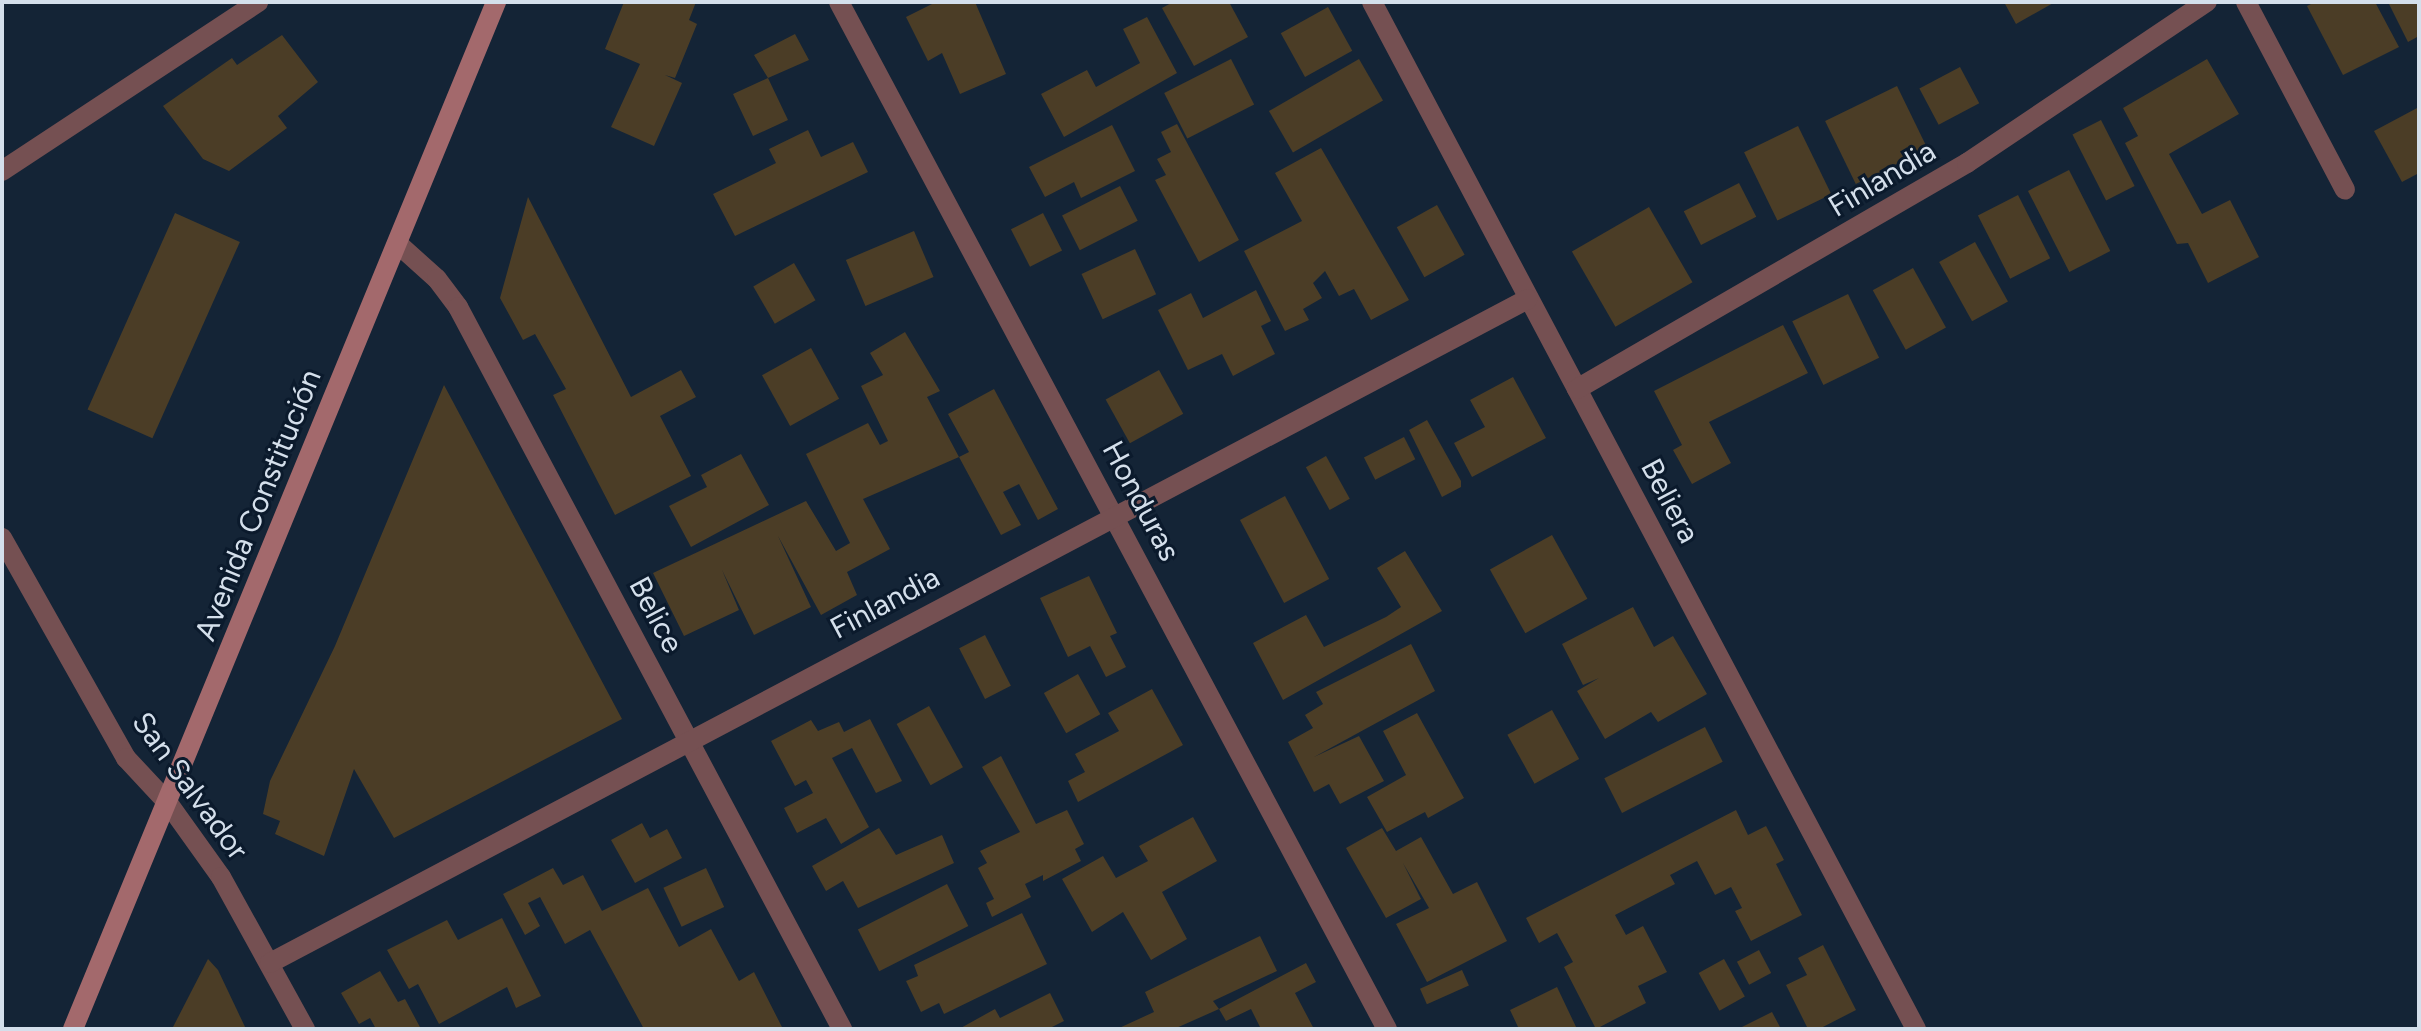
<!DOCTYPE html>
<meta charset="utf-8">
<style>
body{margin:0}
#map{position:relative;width:2421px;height:1031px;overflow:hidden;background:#142436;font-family:Figtree,sans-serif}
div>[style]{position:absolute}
.building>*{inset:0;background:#4b3d26;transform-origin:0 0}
.minor>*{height:20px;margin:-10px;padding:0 10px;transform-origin:10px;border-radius:10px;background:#755052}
.secondary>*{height:20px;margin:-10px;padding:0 10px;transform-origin:10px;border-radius:10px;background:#a3696c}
span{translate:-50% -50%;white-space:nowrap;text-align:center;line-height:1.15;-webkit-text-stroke:6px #0b1a2c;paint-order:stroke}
.street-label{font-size:30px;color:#d4dfeb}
.frame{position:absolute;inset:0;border:4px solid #d4dfeb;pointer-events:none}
</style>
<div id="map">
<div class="building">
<div style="clip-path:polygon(624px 2px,696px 2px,689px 20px,697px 24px,675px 78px,665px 75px,682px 83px,654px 146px,611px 127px,640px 64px,605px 49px)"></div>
<div style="clip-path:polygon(936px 2px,975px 2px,1006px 74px,960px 94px,942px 53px,928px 61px,906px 17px)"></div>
<div style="clip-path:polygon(1173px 2px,1229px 2px,1248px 37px,1194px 66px,1162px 8px)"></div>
<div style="clip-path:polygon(2004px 2px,2055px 2px,2016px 24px)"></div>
<div style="clip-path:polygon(2315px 2px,2375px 2px,2399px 47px,2343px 75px,2307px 6px)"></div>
<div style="clip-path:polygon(2388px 2px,2419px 2px,2419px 36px,2408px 42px)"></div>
<div style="left:1328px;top:7px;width:50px;height:54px;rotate:61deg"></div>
<div style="clip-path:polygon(1147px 17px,1177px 73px,1064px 137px,1041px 94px,1087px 70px,1096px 87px,1140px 63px,1123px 29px)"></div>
<div style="clip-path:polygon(795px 34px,809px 60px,768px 78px,788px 120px,753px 136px,733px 94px,768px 78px,754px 55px)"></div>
<div style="clip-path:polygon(282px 35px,318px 82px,278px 116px,287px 128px,229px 171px,203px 159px,163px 106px,232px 58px,237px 65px)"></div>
<div style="left:1231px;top:59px;width:51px;height:75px;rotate:63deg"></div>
<div style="left:1359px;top:59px;width:48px;height:104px;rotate:60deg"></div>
<div style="clip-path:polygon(2207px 59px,2239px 114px,2169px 154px,2202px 214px,2230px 200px,2259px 257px,2208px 283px,2188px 243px,2177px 244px,2125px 143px,2138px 136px,2123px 108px)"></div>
<div style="left:1960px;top:67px;width:41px;height:46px;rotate:62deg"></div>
<div style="left:1897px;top:86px;width:70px;height:80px;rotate:64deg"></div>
<div style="clip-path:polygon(2419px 107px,2419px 173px,2402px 182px,2374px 131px)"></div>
<div style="left:2101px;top:120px;width:74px;height:32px;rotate:63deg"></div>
<div style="clip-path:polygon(1177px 124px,1239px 240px,1199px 262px,1155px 180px,1166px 175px,1157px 159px,1171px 152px,1161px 132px)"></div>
<div style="clip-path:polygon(1112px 125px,1135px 171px,1081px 198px,1074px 182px,1045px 197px,1029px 167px)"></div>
<div style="left:1798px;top:126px;width:76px;height:60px;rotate:64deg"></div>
<div style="clip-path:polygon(808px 130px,821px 157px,853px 142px,868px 172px,735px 236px,713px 194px,776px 163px,769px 149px)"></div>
<div style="clip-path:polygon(1321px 148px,1409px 300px,1371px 320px,1354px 289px,1339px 296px,1325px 271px,1313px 283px,1322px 298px,1303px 309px,1309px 320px,1285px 331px,1244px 251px,1302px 221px,1275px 173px)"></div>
<div style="left:2069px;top:170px;width:91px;height:46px;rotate:63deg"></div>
<div style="left:1739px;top:183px;width:38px;height:62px;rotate:63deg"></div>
<div style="left:1120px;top:186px;width:39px;height:65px;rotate:63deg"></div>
<div style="left:2018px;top:195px;width:71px;height:45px;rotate:63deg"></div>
<div style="clip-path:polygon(528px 197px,631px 397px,681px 370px,696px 397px,660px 416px,691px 476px,615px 515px,553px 395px,566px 389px,535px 334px,523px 340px,500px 298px)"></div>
<div style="left:1437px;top:205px;width:57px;height:46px;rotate:61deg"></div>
<div style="left:1649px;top:207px;width:87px;height:89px;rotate:60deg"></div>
<div style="left:175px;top:213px;width:71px;height:215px;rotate:24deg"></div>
<div style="left:1043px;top:213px;width:42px;height:36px;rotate:63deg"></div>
<div style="left:914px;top:231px;width:50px;height:74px;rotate:67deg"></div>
<div style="left:1975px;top:242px;width:68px;height:41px;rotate:61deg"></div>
<div style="left:1135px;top:249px;width:50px;height:59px;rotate:65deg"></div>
<div style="left:794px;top:263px;width:43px;height:47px;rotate:60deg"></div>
<div style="left:1913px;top:268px;width:68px;height:46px;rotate:61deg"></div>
<div style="clip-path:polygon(1256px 290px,1271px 321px,1261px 326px,1275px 354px,1233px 376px,1222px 354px,1188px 370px,1158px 310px,1191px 293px,1203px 318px)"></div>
<div style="left:1848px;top:294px;width:71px;height:62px;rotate:64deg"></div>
<div style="clip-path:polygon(1783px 325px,1808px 373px,1709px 422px,1731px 463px,1692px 484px,1673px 450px,1682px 445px,1654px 391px)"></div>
<div style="clip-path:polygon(905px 332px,940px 391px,927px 397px,959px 457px,863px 499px,890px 549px,847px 572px,857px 595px,821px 615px,778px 536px,811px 607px,754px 635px,722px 570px,739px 610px,684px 636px,653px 573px,806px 501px,836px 551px,850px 543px,806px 454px,868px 423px,880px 445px,888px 441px,861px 386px,883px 375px,870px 353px)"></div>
<div style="left:811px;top:348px;width:58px;height:56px;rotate:61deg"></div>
<div style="left:1159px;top:370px;width:50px;height:61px;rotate:61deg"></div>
<div style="clip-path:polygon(1513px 377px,1546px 438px,1472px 477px,1454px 443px,1485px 427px,1470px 400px)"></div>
<div style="clip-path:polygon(444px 385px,622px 719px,394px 838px,354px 769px,324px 856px,275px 834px,280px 821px,263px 814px,270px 781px,335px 646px)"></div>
<div style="clip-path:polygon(994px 389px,1058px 509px,1038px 520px,1019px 484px,1003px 492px,1021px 525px,1001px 535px,959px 457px,969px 452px,948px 414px)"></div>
<div style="clip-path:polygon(1427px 420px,1461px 481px,1461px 487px,1442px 497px,1409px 430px)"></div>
<div style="left:1404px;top:437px;width:25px;height:45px;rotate:63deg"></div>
<div style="clip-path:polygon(741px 454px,769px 505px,691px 547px,669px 506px,707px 487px,701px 475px)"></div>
<div style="left:1326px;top:456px;width:49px;height:23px;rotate:61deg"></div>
<div style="left:1285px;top:496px;width:94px;height:51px;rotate:62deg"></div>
<div style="left:1552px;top:535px;width:73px;height:71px;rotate:61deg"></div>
<div style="clip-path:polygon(1405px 551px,1442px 611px,1283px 700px,1253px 643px,1306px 615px,1324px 647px,1386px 617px,1401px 607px,1377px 568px)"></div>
<div style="clip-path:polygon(1089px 576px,1117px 633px,1110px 636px,1126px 667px,1106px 677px,1090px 646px,1068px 657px,1040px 598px)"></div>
<div style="clip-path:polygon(1633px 607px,1654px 647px,1673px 636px,1707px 694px,1658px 722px,1651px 712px,1605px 739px,1577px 691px,1599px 678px,1583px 685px,1562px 644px)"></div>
<div style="left:985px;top:635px;width:57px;height:29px;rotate:63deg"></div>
<div style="clip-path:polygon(1411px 644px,1435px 691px,1314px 757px,1359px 736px,1384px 781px,1340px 804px,1329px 784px,1314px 792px,1288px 742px,1313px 728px,1305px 715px,1323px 704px,1316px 692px)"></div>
<div style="left:1078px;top:674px;width:46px;height:39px;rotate:61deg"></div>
<div style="clip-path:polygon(1152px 689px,1183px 745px,1078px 802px,1068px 781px,1085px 772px,1075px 754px,1119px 731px,1108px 713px)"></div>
<div style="left:929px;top:706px;width:70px;height:37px;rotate:61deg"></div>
<div style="left:1552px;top:710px;width:56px;height:51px;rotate:61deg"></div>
<div style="clip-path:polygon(1417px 713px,1464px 798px,1428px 818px,1425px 812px,1387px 832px,1367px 797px,1406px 775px,1383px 731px)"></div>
<div style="clip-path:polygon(870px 719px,902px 781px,876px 793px,852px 748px,832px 758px,869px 827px,841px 844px,826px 818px,797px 833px,784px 808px,813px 793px,806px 780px,795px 786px,771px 741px,811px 720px,818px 731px,839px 722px,844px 732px)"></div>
<div style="left:1705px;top:727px;width:39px;height:113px;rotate:63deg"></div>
<div style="clip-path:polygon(1001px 756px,1036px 824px,1067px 810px,1084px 844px,1075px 849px,1081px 861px,1043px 881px,1043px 875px,1025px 884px,1031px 897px,992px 917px,986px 903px,994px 899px,978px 868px,987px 863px,980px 851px,1020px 832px,982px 767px)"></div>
<div style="clip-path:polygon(1736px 810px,1748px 835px,1766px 826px,1784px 860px,1776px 864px,1802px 915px,1751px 941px,1735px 911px,1742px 908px,1731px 887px,1715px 895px,1697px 861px,1670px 875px,1675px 884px,1615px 915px,1626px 935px,1643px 926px,1667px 972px,1638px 986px,1646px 1003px,1596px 1029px,1564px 967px,1573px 962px,1557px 933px,1539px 943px,1526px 918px)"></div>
<div style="clip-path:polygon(1193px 817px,1217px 861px,1162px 892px,1187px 939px,1151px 960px,1123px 912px,1092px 932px,1062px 879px,1103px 856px,1116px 878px,1148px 861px,1139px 846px)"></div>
<div style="clip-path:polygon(642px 823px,650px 838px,667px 829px,682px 858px,635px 883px,611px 840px)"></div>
<div style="clip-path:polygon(879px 828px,896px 855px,942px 835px,954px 863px,858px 908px,843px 881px,826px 891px,812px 866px)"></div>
<div style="clip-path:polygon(1382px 828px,1396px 851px,1421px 837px,1453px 894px,1477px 882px,1507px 941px,1427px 982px,1396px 924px,1429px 908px,1403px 863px,1421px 899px,1386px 918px,1346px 848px)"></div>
<div style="clip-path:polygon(553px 868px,563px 885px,583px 875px,602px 911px,648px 888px,679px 947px,711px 929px,739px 981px,754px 972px,783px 1029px,644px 1029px,590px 930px,565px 944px,540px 897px,528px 903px,540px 926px,525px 935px,503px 894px)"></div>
<div style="left:706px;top:868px;width:43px;height:47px;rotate:65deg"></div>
<div style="left:947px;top:884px;width:47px;height:100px;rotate:63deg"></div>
<div style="clip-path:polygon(1022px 913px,1047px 964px,944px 1014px,939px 1003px,921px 1012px,906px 981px,918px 976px,914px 965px)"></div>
<div style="clip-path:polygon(502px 918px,541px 996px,516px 1008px,507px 987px,439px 1024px,418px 984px,409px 989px,387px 950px,447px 920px,458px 940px)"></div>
<div style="clip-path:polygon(1260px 936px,1277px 971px,1213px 1001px,1219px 1009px,1174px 1029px,1117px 1029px,1154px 1012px,1145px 992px)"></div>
<div style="clip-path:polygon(1823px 945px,1856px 1010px,1819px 1029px,1808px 1029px,1786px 985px,1807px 975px,1798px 958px)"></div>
<div style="left:1759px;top:950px;width:26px;height:25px;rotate:62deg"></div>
<div style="clip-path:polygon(208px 959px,218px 970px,246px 1029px,172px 1029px)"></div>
<div style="left:1724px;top:959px;width:43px;height:29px;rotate:61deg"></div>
<div style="clip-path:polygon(1306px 963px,1316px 982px,1295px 993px,1314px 1029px,1261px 1029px,1251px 1009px,1226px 1021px,1219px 1009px)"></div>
<div style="left:1462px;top:970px;width:17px;height:46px;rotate:66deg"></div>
<div style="clip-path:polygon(380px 971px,398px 1002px,405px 999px,421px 1029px,376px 1029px,370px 1018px,359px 1024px,341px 993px)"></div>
<div style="clip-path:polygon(1557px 987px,1577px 1029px,1519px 1029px,1510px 1010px)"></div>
<div style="clip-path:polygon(1050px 993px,1064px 1021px,1048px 1029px,959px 1029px,995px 1009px,1000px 1018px)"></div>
<div style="clip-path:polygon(1772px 1012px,1781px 1029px,1738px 1029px)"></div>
</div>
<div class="minor">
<div style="left:839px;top:2px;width:1164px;rotate:61.92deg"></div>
<div style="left:1372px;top:2px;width:1162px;rotate:62.09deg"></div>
<div style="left:2246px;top:2px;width:212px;rotate:62.2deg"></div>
<div style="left:2px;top:171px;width:307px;rotate:-33.4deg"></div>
<div style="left:398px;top:244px;width:52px;rotate:41.9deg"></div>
<div style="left:437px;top:279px;width:35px;rotate:53deg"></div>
<div style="left:458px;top:307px;width:818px;rotate:61.99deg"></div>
<div style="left:1577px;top:389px;width:451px;rotate:-30.1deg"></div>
<div style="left:1967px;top:163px;width:289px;rotate:-33.9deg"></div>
<div style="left:2px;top:538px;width:253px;rotate:60.6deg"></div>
<div style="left:126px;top:758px;width:62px;rotate:47deg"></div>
<div style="left:168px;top:803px;width:91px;rotate:54.4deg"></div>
<div style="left:221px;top:877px;width:174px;rotate:61.1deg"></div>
<div style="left:270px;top:963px;width:1422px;rotate:-27.83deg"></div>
</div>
<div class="secondary">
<div style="left:73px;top:1029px;width:1111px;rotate:-67.61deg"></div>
</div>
<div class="street-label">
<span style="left:1882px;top:179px;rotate:-31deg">Finlandia</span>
<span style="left:1141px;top:501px;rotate:62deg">Honduras</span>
<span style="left:1670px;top:501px;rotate:62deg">Beliera</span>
<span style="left:258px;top:505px;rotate:-68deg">Avenida Constitución</span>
<span style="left:885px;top:603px;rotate:-28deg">Finlandia</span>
<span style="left:656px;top:615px;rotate:62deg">Belice</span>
<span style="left:190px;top:786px;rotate:54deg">San Salvador</span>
</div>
<div class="frame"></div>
</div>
